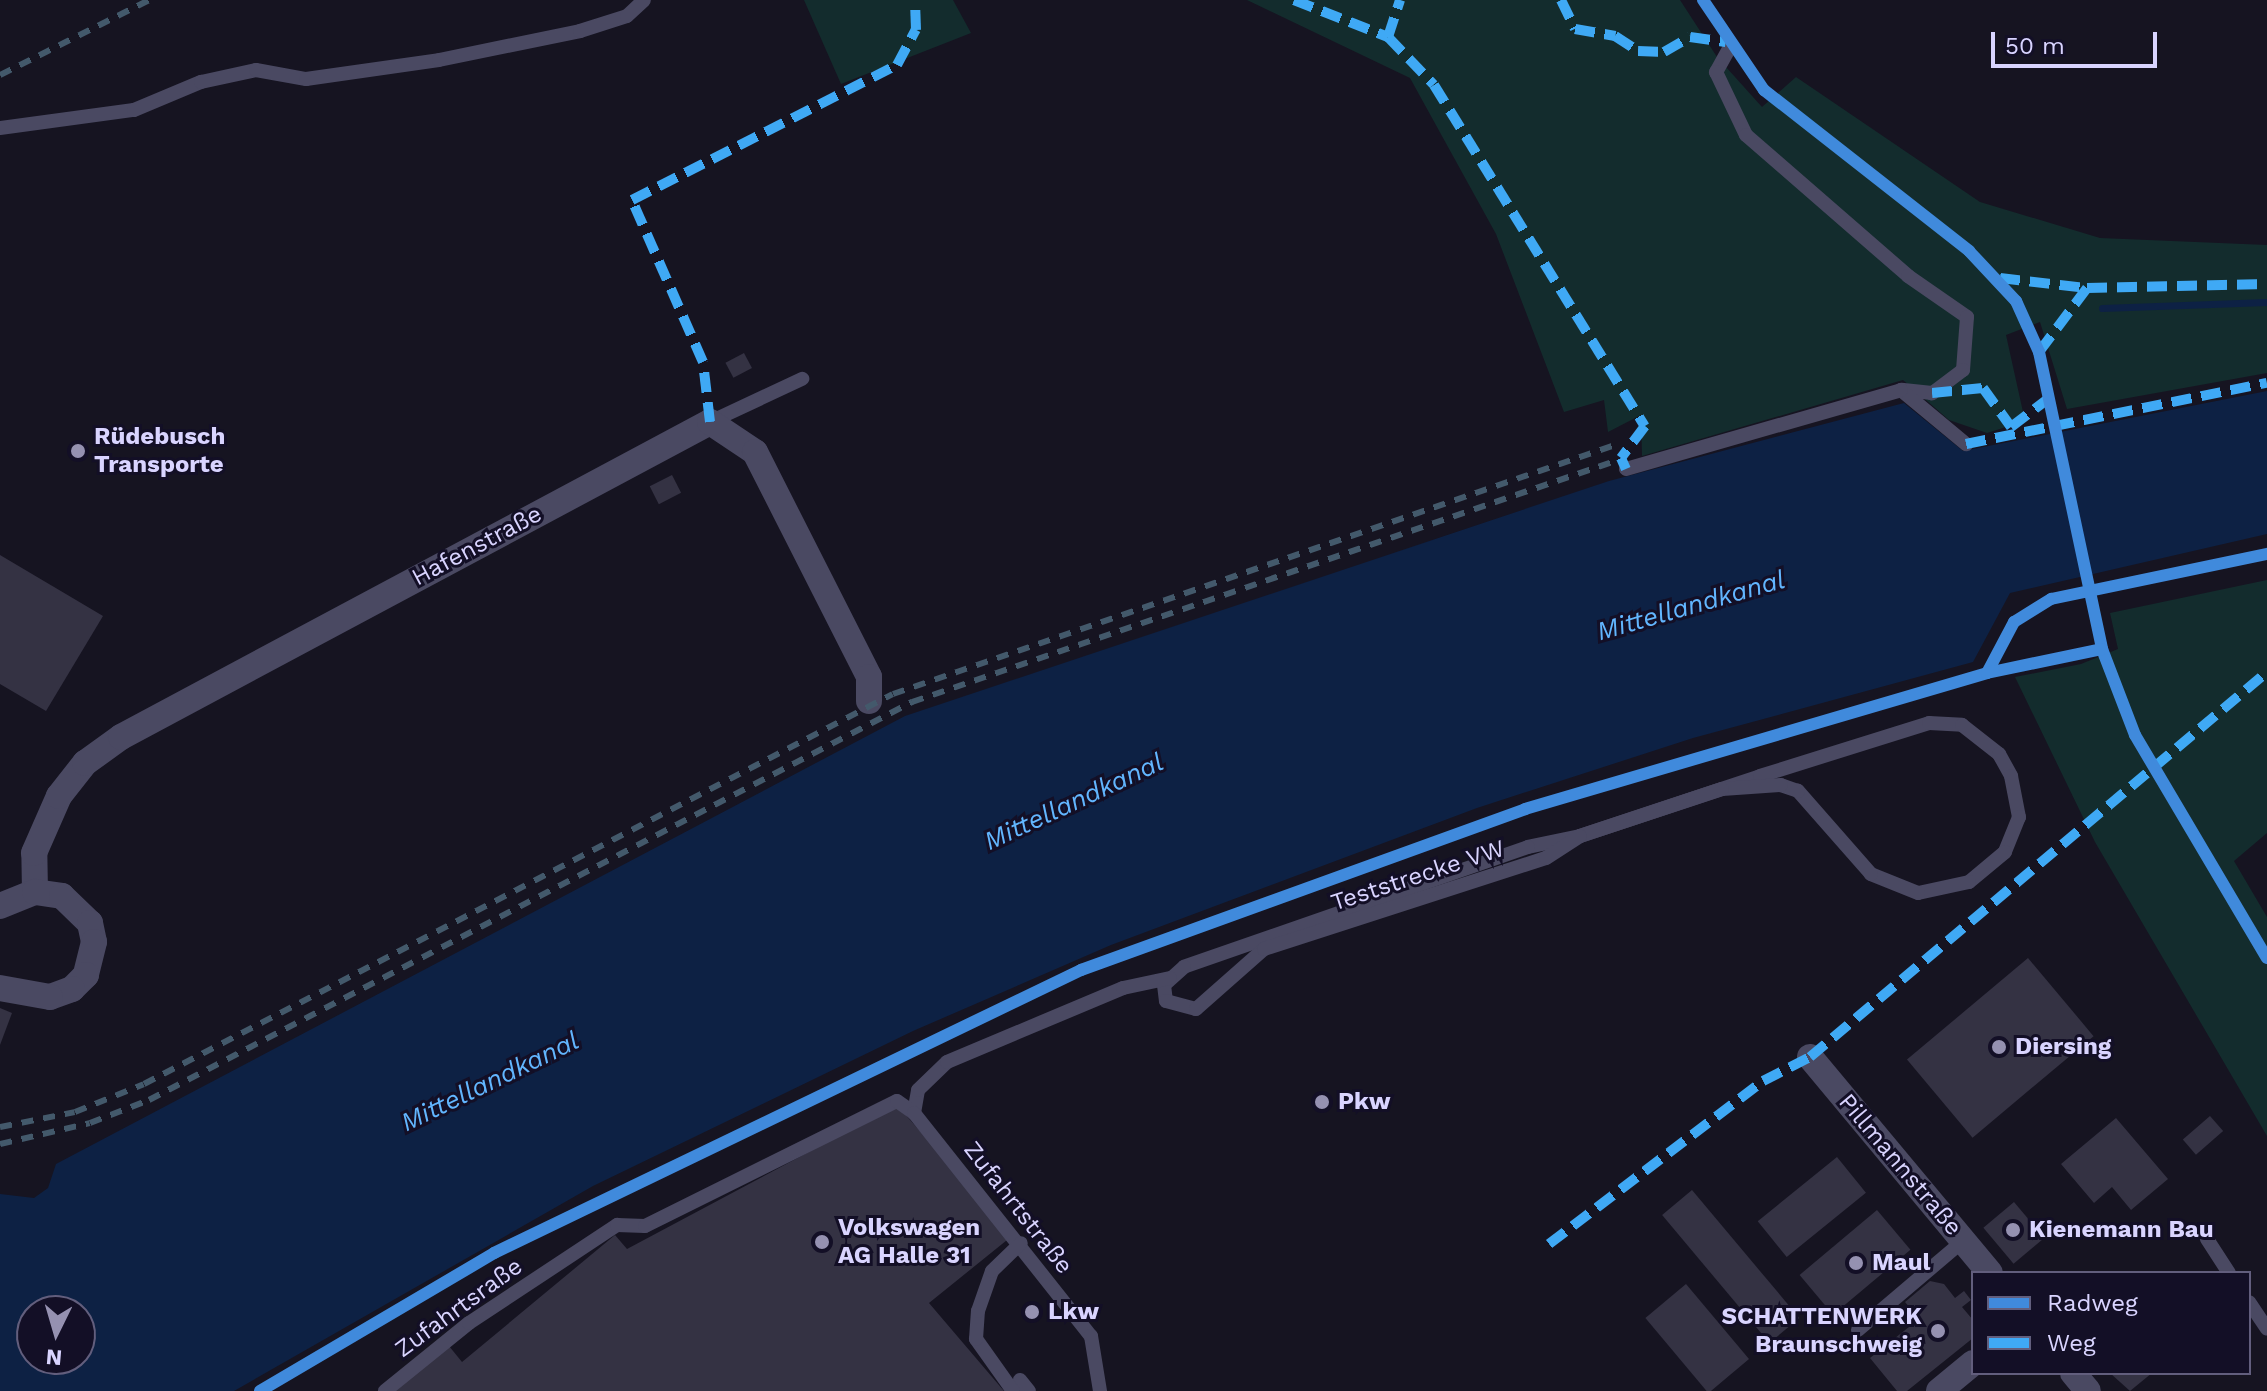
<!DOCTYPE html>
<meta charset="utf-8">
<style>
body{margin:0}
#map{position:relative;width:2267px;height:1391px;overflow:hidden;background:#161421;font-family:"Work Sans",sans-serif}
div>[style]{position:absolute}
.green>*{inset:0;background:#132c2d}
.water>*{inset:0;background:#0d2144}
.stream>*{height:7px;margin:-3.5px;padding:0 3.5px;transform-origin:3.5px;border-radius:3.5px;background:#0d2144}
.building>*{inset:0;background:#343243;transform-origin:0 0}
.service>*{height:14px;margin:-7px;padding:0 7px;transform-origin:7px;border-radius:7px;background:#4a4962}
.minor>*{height:26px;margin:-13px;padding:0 13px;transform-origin:13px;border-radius:13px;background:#4a4962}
.rail>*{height:6px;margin-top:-3px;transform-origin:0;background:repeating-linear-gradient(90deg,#43596b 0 12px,transparent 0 22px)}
.quiet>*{height:10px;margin-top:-5px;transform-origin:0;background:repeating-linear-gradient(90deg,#3fa9f5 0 20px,transparent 0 30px)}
.cycleway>*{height:12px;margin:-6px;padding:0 6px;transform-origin:6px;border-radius:6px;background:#408adc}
.dots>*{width:22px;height:22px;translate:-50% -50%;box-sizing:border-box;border:4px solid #130f26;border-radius:50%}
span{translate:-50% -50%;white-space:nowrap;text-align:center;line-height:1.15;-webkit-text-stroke:6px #130f26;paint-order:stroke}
.poi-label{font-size:24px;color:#d9d4ff;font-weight:700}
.left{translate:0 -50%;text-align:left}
.right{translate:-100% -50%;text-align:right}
.street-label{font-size:24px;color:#d9d4ff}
.water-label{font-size:26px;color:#62b6ff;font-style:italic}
.legend{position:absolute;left:1971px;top:1271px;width:280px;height:104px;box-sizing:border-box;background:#130f26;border:2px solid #625e7d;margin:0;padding:10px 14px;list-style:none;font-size:24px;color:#d9d4ff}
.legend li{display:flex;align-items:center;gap:16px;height:40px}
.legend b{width:40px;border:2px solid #625e7d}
.north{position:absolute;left:16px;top:1295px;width:80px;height:80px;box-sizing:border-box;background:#130f26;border:2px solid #625e7d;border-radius:50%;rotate:185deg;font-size:22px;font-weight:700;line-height:32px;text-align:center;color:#d9d4ff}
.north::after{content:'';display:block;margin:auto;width:28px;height:36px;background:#9591b1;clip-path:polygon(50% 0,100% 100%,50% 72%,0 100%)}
.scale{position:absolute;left:1991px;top:32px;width:166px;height:36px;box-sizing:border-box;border:4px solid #d9d4ff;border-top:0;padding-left:10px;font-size:24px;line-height:28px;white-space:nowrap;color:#d9d4ff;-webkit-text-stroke:6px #130f26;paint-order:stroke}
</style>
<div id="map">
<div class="green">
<div style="clip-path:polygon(804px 0,953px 0,971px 33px,841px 84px)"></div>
<div style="clip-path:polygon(1247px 0,1680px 0,1717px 57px,1762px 107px,1796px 77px,1980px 202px,2100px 238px,2267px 245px,2267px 373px,2067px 409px,2040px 322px,2006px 335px,2025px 421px,1987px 433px,1949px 420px,1903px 380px,1642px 456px,1641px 415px,1608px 432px,1604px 400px,1564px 412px,1496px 234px,1410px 78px)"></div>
<div style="clip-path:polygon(2267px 580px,2267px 833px,2234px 861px,2267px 917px,2267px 1136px,2095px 842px,2015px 677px,2081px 664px,2118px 649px,2110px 613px)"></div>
</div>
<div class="water">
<div style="clip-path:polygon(evenodd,2267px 391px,2267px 534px,2010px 593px,1973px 662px,1693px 738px,1477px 808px,1111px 945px,913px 1031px,593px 1186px,234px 1391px,0 1391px,0 1194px,34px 1198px,48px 1188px,56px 1164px,905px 716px,1609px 481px,1904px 403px,1963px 451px,2267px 391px,32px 1311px,80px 1311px,80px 1359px,32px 1359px,32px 1311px)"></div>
</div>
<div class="stream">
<div style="left:2102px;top:308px;width:165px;rotate:-2.1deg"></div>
</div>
<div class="building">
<div style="left:744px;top:353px;width:17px;height:21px;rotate:62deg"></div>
<div style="left:672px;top:475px;width:20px;height:25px;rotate:63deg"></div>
<div style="clip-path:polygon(0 555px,103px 616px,46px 711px,0 684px)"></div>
<div style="left:2028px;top:958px;width:102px;height:158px;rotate:50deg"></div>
<div style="clip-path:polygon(0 1008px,12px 1013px,0 1045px)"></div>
<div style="clip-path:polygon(897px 1105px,1012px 1236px,929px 1303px,1004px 1391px,395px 1391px,449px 1346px,462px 1362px,615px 1235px,627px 1249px)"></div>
<div style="left:2210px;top:1116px;width:20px;height:36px;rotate:49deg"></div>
<div style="clip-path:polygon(2116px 1118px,2168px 1179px,2131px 1210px,2112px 1187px,2094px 1203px,2061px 1164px)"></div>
<div style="left:1837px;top:1157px;width:46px;height:102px;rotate:51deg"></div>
<div style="left:1692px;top:1190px;width:167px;height:39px;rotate:50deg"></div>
<div style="left:2014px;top:1202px;width:47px;height:40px;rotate:50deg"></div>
<div style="left:1877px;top:1210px;width:52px;height:101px;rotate:50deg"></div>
<div style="clip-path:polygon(1930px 1281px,1944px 1284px,1955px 1298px,1964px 1291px,1971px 1300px,1962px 1307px,1973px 1320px,1973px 1338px,1907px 1391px,1897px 1391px,1870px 1358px,1919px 1319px,1905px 1302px)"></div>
<div style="left:1686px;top:1284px;width:98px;height:53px;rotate:50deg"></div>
<div style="clip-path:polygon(2110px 1373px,2152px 1373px,2130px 1391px)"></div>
</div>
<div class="service">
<div style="left:1730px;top:47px;width:29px;rotate:119deg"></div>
<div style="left:1716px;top:72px;width:70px;rotate:64.5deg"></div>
<div style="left:1746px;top:135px;width:215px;rotate:41deg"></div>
<div style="left:1908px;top:276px;width:72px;rotate:34.8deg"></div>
<div style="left:1967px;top:317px;width:53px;rotate:94.3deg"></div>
<div style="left:1963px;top:370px;width:39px;rotate:143deg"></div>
<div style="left:1932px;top:393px;width:31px;rotate:-174deg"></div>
<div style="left:1901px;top:390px;width:85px;rotate:39.7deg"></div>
<div style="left:0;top:128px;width:135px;rotate:-7.7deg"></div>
<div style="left:134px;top:110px;width:73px;rotate:-22.7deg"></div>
<div style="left:201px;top:82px;width:56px;rotate:-12.3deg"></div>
<div style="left:256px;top:70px;width:51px;rotate:10.2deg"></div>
<div style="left:306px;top:79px;width:134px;rotate:-8.1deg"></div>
<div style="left:439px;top:60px;width:144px;rotate:-11.6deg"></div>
<div style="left:580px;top:31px;width:49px;rotate:-17.7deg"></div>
<div style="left:627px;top:16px;width:23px;rotate:-43deg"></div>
<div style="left:710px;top:422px;width:102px;rotate:-25.1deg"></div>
<div style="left:1626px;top:469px;width:286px;rotate:-16deg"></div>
<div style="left:1580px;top:836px;width:190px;rotate:-18.4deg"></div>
<div style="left:1760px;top:776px;width:177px;rotate:-17.4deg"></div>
<div style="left:1929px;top:723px;width:33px;rotate:3deg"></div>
<div style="left:1962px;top:725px;width:47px;rotate:38.1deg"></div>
<div style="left:1999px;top:754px;width:25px;rotate:61deg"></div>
<div style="left:2011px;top:776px;width:42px;rotate:79deg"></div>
<div style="left:2019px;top:817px;width:38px;rotate:112deg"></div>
<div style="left:2005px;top:852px;width:47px;rotate:140.2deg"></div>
<div style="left:1969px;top:882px;width:52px;rotate:167.8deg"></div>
<div style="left:1918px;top:893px;width:51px;rotate:-158deg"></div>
<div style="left:1871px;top:874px;width:111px;rotate:-131.3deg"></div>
<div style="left:1798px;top:791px;width:18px;rotate:-161deg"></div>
<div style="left:1781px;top:785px;width:59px;rotate:176.1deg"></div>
<div style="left:1722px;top:789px;width:150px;rotate:161.7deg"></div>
<div style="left:1580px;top:836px;width:53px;rotate:168.1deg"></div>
<div style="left:1528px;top:847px;width:364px;rotate:160.8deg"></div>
<div style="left:1184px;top:967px;width:27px;rotate:138deg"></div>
<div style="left:1164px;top:985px;width:16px;rotate:83deg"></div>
<div style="left:1166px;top:1001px;width:31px;rotate:15deg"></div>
<div style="left:1196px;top:1009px;width:91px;rotate:-41.4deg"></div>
<div style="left:1264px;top:949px;width:296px;rotate:-17.9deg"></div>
<div style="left:1546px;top:858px;width:40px;rotate:-32.9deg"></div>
<div style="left:914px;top:1113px;width:23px;rotate:-80deg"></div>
<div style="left:918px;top:1090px;width:40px;rotate:-44deg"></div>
<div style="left:947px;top:1062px;width:191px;rotate:-22.8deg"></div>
<div style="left:1123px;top:988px;width:48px;rotate:-12deg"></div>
<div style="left:2207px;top:1239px;width:40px;rotate:57.1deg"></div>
<div style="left:2249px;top:1302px;width:32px;rotate:56deg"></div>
<div style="left:1858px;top:1330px;width:138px;rotate:-40.3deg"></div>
<div style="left:1020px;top:1380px;width:14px;rotate:51deg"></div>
<div style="left:385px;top:1391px;width:108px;rotate:-39deg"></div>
<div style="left:469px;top:1323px;width:178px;rotate:-33.5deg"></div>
<div style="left:617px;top:1225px;width:28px;rotate:2deg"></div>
<div style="left:645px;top:1226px;width:281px;rotate:-26.4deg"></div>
<div style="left:897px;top:1101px;width:21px;rotate:35deg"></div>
<div style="left:914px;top:1113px;width:285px;rotate:51.6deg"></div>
<div style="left:1091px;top:1336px;width:56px;rotate:80.7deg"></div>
<div style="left:1013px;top:1391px;width:64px;rotate:-125.4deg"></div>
<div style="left:976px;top:1339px;width:28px;rotate:-86deg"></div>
<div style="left:978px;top:1311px;width:42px;rotate:-70.7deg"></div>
<div style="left:992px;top:1271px;width:40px;rotate:-44deg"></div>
</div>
<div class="minor">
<div style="left:35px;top:892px;width:39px;rotate:-91deg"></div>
<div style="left:34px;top:853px;width:62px;rotate:-66.3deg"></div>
<div style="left:59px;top:796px;width:42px;rotate:-51.8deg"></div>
<div style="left:85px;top:763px;width:44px;rotate:-35.8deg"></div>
<div style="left:121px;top:737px;width:668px;rotate:-28.14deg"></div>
<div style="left:710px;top:422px;width:54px;rotate:33.7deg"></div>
<div style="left:755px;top:452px;width:252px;rotate:63.1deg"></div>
<div style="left:869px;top:677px;width:24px;rotate:90deg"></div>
<div style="left:0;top:906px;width:38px;rotate:-22deg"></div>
<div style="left:35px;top:892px;width:27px;rotate:8deg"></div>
<div style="left:62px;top:896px;width:39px;rotate:44deg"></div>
<div style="left:90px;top:923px;width:19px;rotate:78deg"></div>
<div style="left:94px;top:942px;width:34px;rotate:104deg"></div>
<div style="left:86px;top:975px;width:20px;rotate:135deg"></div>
<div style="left:72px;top:989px;width:23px;rotate:160deg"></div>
<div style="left:50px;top:997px;width:51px;rotate:-169.8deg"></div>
<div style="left:1810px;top:1057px;width:281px;rotate:50.2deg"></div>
<div style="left:2073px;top:1373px;width:23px;rotate:50deg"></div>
<div style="left:1939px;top:1391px;width:44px;rotate:-39.5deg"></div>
</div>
<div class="rail">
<div style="left:0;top:75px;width:167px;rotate:-26.7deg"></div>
<div style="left:0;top:1127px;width:76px;rotate:-11.3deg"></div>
<div style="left:75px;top:1112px;width:74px;rotate:-22.1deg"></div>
<div style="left:144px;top:1084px;width:844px;rotate:-27.51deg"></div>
<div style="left:893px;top:694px;width:761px;rotate:-19.03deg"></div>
<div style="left:0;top:1144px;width:92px;rotate:-13.1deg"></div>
<div style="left:90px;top:1123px;width:63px;rotate:-21.3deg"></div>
<div style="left:149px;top:1100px;width:861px;rotate:-27.55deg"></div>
<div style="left:912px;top:702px;width:740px;rotate:-18.92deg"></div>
</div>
<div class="quiet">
<div style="left:1294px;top:0;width:101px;rotate:21.5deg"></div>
<div style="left:1388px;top:37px;width:66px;rotate:46.2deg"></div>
<div style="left:1434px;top:85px;width:401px;rotate:58.3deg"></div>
<div style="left:1645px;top:426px;width:40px;rotate:127deg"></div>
<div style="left:1621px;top:458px;width:12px;rotate:66deg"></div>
<div style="left:1561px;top:0;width:32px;rotate:64deg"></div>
<div style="left:1575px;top:29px;width:41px;rotate:9.9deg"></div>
<div style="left:1615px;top:36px;width:27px;rotate:33deg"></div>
<div style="left:1638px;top:51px;width:26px;rotate:2deg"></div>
<div style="left:1664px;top:52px;width:30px;rotate:-30deg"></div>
<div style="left:1690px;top:37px;width:36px;rotate:8deg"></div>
<div style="left:1388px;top:37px;width:39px;rotate:-72deg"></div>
<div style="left:2000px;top:278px;width:88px;rotate:6.6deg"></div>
<div style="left:2087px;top:288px;width:180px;rotate:-1.3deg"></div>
<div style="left:2039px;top:352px;width:80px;rotate:-53.1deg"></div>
<div style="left:1932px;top:393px;width:51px;rotate:-5.6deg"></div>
<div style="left:1983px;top:388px;width:48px;rotate:54.3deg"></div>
<div style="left:2011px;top:427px;width:48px;rotate:-37.3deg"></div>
<div style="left:710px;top:422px;width:60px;rotate:-96.7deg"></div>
<div style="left:703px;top:362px;width:177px;rotate:-113.7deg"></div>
<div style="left:632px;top:200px;width:297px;rotate:-27deg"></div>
<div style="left:897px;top:65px;width:40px;rotate:-62deg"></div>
<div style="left:916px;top:30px;width:30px;rotate:-92deg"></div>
<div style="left:1966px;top:444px;width:307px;rotate:-11.5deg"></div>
<div style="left:1549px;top:1244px;width:269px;rotate:-37.3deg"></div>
<div style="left:1763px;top:1081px;width:53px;rotate:-27.1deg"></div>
<div style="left:1810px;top:1057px;width:598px;rotate:-40.11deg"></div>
</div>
<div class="cycleway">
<div style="left:1703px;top:0;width:109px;rotate:55.9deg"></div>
<div style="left:1764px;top:90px;width:261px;rotate:38.1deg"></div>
<div style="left:1969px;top:251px;width:69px;rotate:46.8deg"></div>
<div style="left:2016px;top:301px;width:56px;rotate:65.7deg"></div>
<div style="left:2039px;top:352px;width:304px;rotate:78deg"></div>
<div style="left:2102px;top:649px;width:92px;rotate:69deg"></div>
<div style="left:2135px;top:735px;width:259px;rotate:59.4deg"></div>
<div style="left:1987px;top:673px;width:58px;rotate:-62.1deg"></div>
<div style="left:2014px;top:622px;width:44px;rotate:-31.9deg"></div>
<div style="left:2051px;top:599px;width:221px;rotate:-11.8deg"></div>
<div style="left:260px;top:1391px;width:272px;rotate:-30.5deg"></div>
<div style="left:494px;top:1253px;width:652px;rotate:-25.74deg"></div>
<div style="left:1081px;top:970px;width:472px;rotate:-19.9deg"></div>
<div style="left:1525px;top:809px;width:482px;rotate:-16.4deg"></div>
<div style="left:1987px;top:673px;width:117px;rotate:-11.8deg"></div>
</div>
<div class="dots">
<div style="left:78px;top:451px;background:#9591b1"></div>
<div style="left:1999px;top:1047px;background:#9591b1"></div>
<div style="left:1322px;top:1102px;background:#9591b1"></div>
<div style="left:2013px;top:1230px;background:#9591b1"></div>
<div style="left:822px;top:1242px;background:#9591b1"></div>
<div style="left:1856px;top:1263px;background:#9591b1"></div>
<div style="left:1032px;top:1312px;background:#9591b1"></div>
<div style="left:1938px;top:1331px;background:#9591b1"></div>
</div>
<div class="poi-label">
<span class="left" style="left:94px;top:451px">Rüdebusch<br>Transporte</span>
<span class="left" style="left:2015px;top:1047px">Diersing</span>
<span class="left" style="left:1338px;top:1102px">Pkw</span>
<span class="left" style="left:838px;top:1242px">Volkswagen<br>AG Halle 31</span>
<span class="left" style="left:2029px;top:1230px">Kienemann Bau</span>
<span class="left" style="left:1872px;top:1263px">Maul</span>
<span class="left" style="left:1048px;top:1312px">Lkw</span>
<span class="right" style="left:1922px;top:1331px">SCHATTENWERK<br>Braunschweig</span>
</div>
<div class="street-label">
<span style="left:477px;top:546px;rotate:-28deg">Hafenstraße</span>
<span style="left:1418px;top:876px;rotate:-18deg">Teststrecke VW</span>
<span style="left:1900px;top:1165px;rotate:50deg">Pillmannstraße</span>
<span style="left:1018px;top:1208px;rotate:52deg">Zufahrtstraße</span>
<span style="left:459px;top:1308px;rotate:-36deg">Zufahrtsraße</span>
</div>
<div class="water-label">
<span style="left:1691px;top:606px;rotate:-16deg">Mittellandkanal</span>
<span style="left:1074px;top:802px;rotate:-25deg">Mittellandkanal</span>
<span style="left:490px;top:1082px;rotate:-26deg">Mittellandkanal</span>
</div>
<ul class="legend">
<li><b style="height:10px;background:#408adc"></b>Radweg</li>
<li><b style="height:10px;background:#3fa9f5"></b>Weg</li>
</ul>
<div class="north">N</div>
<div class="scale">50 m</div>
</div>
